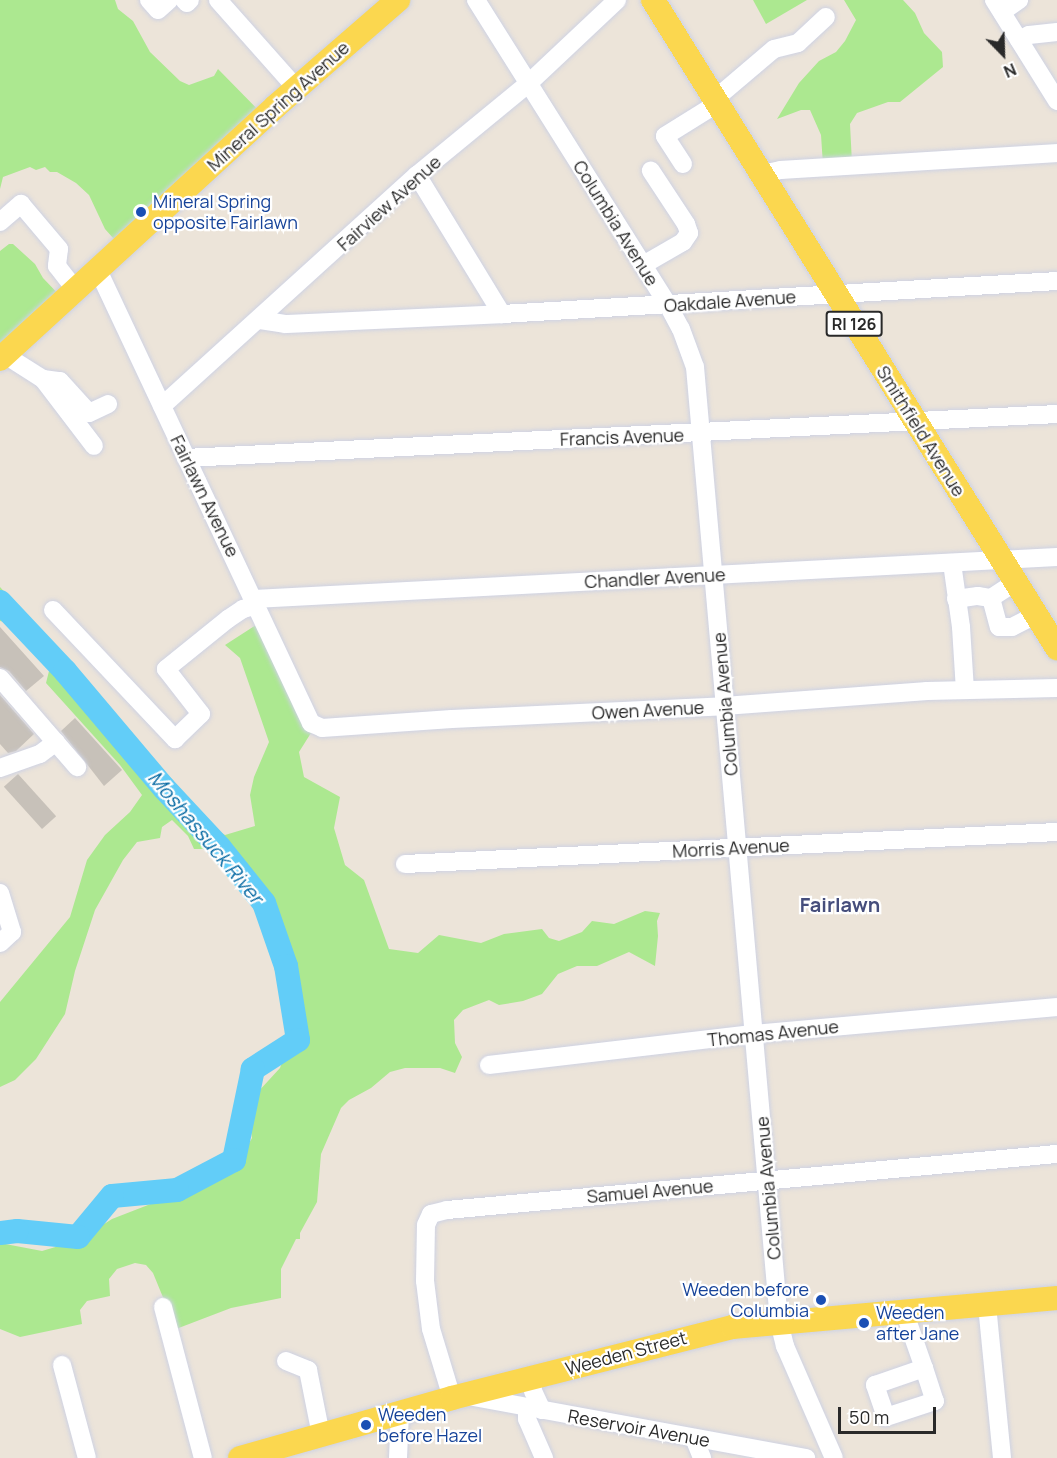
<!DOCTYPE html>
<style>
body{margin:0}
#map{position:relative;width:1057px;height:1458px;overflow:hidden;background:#ece4d9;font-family:Manrope,sans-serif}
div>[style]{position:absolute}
.green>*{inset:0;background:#ace890}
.river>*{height:24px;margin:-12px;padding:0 12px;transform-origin:12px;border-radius:12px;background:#62cdf8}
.building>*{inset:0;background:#c7c1b9;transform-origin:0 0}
.roads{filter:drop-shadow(0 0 2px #ced2e3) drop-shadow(0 0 2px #ced2e3)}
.minor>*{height:18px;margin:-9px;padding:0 9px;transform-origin:9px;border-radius:9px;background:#fff}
.major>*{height:24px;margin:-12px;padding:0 12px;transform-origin:12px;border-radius:12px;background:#fbd74f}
.dots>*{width:16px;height:16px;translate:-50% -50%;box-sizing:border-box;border:3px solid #fff;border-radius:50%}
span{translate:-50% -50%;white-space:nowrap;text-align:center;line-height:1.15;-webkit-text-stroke:4.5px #fff;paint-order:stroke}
.shield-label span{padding:2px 4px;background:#fff;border:2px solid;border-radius:4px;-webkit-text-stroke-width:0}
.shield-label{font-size:16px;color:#292929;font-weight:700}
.street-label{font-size:18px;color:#292929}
.transit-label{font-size:18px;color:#164399}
.left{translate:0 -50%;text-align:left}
.right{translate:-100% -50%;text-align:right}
.water-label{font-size:20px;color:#0368a2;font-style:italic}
.neighbourhood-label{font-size:20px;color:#464e7c;font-weight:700}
.north{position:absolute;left:973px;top:24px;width:60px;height:60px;-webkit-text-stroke:4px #fff;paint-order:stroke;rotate:157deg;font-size:16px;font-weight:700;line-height:24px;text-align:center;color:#292929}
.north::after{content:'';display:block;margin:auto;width:21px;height:27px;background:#292929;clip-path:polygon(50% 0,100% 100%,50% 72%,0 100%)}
.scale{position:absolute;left:838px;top:1407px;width:98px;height:27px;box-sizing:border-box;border:3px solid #292929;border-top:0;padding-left:8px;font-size:18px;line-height:21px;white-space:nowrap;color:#292929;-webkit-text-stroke:4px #fff;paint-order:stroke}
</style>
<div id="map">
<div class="green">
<div style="clip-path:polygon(0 0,115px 0,118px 9px,133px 21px,150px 52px,180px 81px,189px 85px,214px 76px,218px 69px,266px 118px,122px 248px,105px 229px,89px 195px,76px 183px,57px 172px,50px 172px,45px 167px,36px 170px,30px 167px,3px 177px,0 189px)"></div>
<div style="clip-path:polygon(753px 0,807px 0,766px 24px)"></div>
<div style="clip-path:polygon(844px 0,903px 0,915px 13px,924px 33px,942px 52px,943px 67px,900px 102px,888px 102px,857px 113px,850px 124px,852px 163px,823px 165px,821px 135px,810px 110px,801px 110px,777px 119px,799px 83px,819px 61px,836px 52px,845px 41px,856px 20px)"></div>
<div style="clip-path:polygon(9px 244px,13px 244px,35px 264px,43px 278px,65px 301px,0 360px,0 251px)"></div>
<div style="clip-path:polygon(0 587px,217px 830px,225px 835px,255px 826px,250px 795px,254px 777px,269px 742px,240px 658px,225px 645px,262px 621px,316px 725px,299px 752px,304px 777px,340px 797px,334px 828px,345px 865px,364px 880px,389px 949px,418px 953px,439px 935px,481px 943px,504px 934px,542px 929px,549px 938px,559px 941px,582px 932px,592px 921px,614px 924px,645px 911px,660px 913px,657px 921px,658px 936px,655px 966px,629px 952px,597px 966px,577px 966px,558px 974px,542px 994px,523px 1001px,499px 1005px,489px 1000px,463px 1010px,454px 1020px,455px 1043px,462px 1057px,455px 1073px,440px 1068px,405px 1068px,390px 1072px,371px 1088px,349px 1100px,341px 1108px,321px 1154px,317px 1202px,300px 1233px,300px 1239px,296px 1239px,281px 1269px,281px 1298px,231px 1308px,176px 1329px,153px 1273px,146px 1265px,135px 1263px,117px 1269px,109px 1279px,110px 1296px,87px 1301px,80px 1310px,82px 1324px,20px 1337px,0 1329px,0 1243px,42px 1251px,79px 1240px,112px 1219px,233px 1172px,252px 1138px,247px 1104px,280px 1068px,292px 1036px,288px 991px,245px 885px,223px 861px,203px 849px,194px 849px,188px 836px,172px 820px,162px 827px,160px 838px,137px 842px,123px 860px,95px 910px,75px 971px,65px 1014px,36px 1059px,15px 1080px,0 1087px,0 1002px,70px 917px,87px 860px,105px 835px,130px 812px,142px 795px,120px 765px,46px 683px,51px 663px,19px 625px,0 621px)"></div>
</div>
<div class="river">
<div style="left:0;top:602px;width:95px;rotate:46.7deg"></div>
<div style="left:65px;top:671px;width:153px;rotate:49.8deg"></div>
<div style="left:164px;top:788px;width:82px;rotate:47deg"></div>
<div style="left:220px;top:848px;width:70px;rotate:51.3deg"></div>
<div style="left:264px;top:903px;width:67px;rotate:70.8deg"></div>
<div style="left:286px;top:966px;width:75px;rotate:80.8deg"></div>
<div style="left:298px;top:1040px;width:54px;rotate:147.2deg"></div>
<div style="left:253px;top:1069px;width:93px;rotate:101.8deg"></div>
<div style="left:234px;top:1160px;width:64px;rotate:152.2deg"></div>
<div style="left:177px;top:1190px;width:65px;rotate:174.7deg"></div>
<div style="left:112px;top:1196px;width:53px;rotate:129.7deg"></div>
<div style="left:78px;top:1237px;width:61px;rotate:-174.4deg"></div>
<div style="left:17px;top:1231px;width:17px;rotate:173deg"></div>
</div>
<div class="building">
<div style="clip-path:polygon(0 627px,44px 676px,26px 691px,9px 671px,0 667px)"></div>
<div style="clip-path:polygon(0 695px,34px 734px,16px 751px,8px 753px,0 744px)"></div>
<div style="clip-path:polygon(75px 718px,122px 770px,104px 786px,61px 731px)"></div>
<div style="left:18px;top:774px;width:57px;height:19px;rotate:48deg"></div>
</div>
<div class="roads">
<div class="minor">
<div style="left:149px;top:0;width:13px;rotate:48deg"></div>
<div style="left:158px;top:10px;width:15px;rotate:-42deg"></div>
<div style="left:184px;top:0;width:4px;rotate:45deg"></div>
<div style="left:187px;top:3px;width:4px;rotate:-45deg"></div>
<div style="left:218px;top:0;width:118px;rotate:48.4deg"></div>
<div style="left:476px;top:0;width:360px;rotate:57.8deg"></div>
<div style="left:668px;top:305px;width:27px;rotate:62deg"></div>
<div style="left:681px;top:329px;width:40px;rotate:69.8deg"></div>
<div style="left:695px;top:367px;width:959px;rotate:84.97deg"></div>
<div style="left:779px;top:1322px;width:25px;rotate:76deg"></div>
<div style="left:785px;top:1346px;width:122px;rotate:66.4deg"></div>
<div style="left:994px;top:0;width:119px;rotate:58deg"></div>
<div style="left:1002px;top:12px;width:21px;rotate:-35deg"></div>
<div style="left:1019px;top:40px;width:11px;rotate:-27deg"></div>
<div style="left:1029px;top:35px;width:28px;rotate:-6deg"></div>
<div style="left:715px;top:99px;width:77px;rotate:-40.3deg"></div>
<div style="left:774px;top:49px;width:25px;rotate:-14deg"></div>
<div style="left:798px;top:43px;width:38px;rotate:-43deg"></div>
<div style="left:683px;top:164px;width:33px;rotate:-123deg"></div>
<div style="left:665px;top:136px;width:62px;rotate:-31.9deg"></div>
<div style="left:762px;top:174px;width:19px;rotate:-12deg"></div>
<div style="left:781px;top:170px;width:277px;rotate:-3.5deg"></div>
<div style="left:417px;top:175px;width:163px;rotate:58.6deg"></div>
<div style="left:0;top:222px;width:28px;rotate:-41deg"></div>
<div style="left:21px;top:204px;width:59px;rotate:49.8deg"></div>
<div style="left:59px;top:249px;width:17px;rotate:97deg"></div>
<div style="left:57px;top:266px;width:31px;rotate:52deg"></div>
<div style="left:643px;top:265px;width:46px;rotate:-29.9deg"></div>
<div style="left:683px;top:242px;width:11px;rotate:-56deg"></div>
<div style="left:689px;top:233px;width:9px;rotate:-108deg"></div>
<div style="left:686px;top:224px;width:64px;rotate:-123.4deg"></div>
<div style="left:98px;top:270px;width:501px;rotate:64.82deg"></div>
<div style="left:311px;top:723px;width:12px;rotate:24deg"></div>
<div style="left:322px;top:728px;width:130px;rotate:-4deg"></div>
<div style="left:452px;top:719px;width:272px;rotate:-2.7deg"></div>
<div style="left:724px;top:706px;width:204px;rotate:-4.2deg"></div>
<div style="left:927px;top:691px;width:130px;rotate:-1.3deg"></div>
<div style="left:260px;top:320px;width:25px;rotate:9deg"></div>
<div style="left:285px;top:324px;width:217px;rotate:-2.6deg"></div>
<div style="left:502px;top:314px;width:556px;rotate:-3.4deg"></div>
<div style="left:5px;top:355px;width:45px;rotate:32.3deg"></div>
<div style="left:43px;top:379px;width:17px;rotate:7deg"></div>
<div style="left:60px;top:381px;width:43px;rotate:47.8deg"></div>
<div style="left:89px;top:413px;width:21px;rotate:-25deg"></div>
<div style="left:43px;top:379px;width:84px;rotate:52.7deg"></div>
<div style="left:162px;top:406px;width:344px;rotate:-42.2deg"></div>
<div style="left:417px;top:175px;width:145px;rotate:-39.4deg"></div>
<div style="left:529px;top:83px;width:121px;rotate:-43.3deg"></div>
<div style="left:186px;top:458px;width:872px;rotate:-2.89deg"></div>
<div style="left:952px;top:563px;width:65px;rotate:82deg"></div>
<div style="left:961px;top:627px;width:63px;rotate:86.4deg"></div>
<div style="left:991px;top:598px;width:30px;rotate:75deg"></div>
<div style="left:999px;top:627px;width:13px"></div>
<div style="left:1012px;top:627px;width:27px;rotate:-27deg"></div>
<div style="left:254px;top:599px;width:804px;rotate:-2.99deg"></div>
<div style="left:956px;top:599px;width:22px;rotate:-8deg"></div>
<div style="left:978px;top:596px;width:13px;rotate:9deg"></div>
<div style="left:991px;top:598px;width:30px;rotate:-33deg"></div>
<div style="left:53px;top:610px;width:178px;rotate:46.6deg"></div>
<div style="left:175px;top:739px;width:36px;rotate:-44deg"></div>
<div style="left:201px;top:714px;width:57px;rotate:-127.9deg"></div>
<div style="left:166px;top:669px;width:80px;rotate:-38.9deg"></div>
<div style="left:228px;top:619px;width:18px;rotate:-34deg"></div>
<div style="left:243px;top:609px;width:15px;rotate:-16deg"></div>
<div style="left:0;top:678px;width:118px;rotate:49.1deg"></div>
<div style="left:0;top:768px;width:42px;rotate:-19.3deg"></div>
<div style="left:40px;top:754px;width:20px;rotate:-37deg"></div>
<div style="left:405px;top:864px;width:653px;rotate:-2.81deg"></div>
<div style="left:0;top:893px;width:41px;rotate:72.9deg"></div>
<div style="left:12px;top:932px;width:16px;rotate:137deg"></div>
<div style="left:489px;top:1065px;width:267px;rotate:-6.7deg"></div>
<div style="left:754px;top:1034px;width:304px;rotate:-5.1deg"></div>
<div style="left:987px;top:1305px;width:154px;rotate:84.4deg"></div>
<div style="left:163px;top:1307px;width:156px;rotate:75.2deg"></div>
<div style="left:904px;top:1311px;width:60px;rotate:70.7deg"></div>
<div style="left:924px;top:1368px;width:35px;rotate:72deg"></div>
<div style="left:935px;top:1401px;width:52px;rotate:161.9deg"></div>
<div style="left:886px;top:1417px;width:34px;rotate:-109deg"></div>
<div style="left:875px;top:1385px;width:52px;rotate:-19.1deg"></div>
<div style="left:286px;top:1361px;width:24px;rotate:22deg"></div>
<div style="left:308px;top:1370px;width:66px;rotate:78.7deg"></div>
<div style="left:62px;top:1365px;width:96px;rotate:75deg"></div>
<div style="left:531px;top:1378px;width:13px;rotate:81deg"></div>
<div style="left:533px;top:1391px;width:21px;rotate:65deg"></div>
<div style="left:468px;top:1396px;width:344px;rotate:10.4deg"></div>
<div style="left:452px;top:1398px;width:72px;rotate:-106.9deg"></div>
<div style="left:431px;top:1329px;width:48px;rotate:-97.1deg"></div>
<div style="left:425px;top:1281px;width:56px;rotate:-89deg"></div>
<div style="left:426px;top:1225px;width:12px;rotate:-66deg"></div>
<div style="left:431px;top:1214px;width:16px;rotate:-14deg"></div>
<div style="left:447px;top:1210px;width:613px;rotate:-5.25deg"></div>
<div style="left:527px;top:1407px;width:12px;rotate:90deg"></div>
<div style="left:527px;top:1419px;width:43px;rotate:66.4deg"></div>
<div style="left:694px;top:1438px;width:22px;rotate:68deg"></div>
<div style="left:398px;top:1458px;width:45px;rotate:-87.5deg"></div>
</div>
<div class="major">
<div style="left:653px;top:0;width:764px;rotate:58.06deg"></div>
<div style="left:0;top:359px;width:374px;rotate:-42.5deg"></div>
<div style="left:276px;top:106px;width:162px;rotate:-41deg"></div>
<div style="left:240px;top:1458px;width:220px;rotate:-15.8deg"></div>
<div style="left:452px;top:1398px;width:290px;rotate:-14.2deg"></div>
<div style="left:733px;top:1327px;width:325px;rotate:-5.1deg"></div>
</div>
</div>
<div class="dots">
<div style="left:141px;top:212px;background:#1a4fb4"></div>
<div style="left:821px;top:1300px;background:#1a4fb4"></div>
<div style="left:864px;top:1323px;background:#1a4fb4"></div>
<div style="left:366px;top:1425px;background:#1a4fb4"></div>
</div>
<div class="shield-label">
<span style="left:854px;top:324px">RI 126</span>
</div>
<div class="street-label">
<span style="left:278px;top:106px;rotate:-42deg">Mineral Spring Avenue</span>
<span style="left:389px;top:203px;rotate:-42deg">Fairview Avenue</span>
<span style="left:616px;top:223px;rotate:58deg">Columbia Avenue</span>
<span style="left:730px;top:301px;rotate:-4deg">Oakdale Avenue</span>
<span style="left:921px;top:431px;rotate:58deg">Smithfield Avenue</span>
<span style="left:622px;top:437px;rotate:-2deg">Francis Avenue</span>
<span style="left:205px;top:496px;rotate:64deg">Fairlawn Avenue</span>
<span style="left:655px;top:578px;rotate:-3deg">Chandler Avenue</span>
<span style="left:725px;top:704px;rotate:-95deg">Columbia Avenue</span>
<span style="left:648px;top:710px;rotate:-3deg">Owen Avenue</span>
<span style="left:731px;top:848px;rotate:-3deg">Morris Avenue</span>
<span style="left:773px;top:1033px;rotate:-6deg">Thomas Avenue</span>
<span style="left:768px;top:1188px;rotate:-95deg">Columbia Avenue</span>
<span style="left:650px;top:1191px;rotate:-5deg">Samuel Avenue</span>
<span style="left:626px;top:1353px;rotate:-15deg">Weeden Street</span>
<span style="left:639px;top:1428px;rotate:10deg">Reservoir Avenue</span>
</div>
<div class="transit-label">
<span class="left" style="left:153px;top:212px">Mineral Spring<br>opposite Fairlawn</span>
<span class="right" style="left:809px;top:1300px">Weeden before<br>Columbia</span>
<span class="left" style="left:876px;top:1323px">Weeden<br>after Jane</span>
<span class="left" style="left:378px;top:1425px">Weeden<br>before Hazel</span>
</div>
<div class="water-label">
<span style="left:206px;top:837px;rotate:50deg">Moshassuck River</span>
</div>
<div class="neighbourhood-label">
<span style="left:840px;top:904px">Fairlawn</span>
</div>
<div class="north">N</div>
<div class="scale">50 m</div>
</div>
